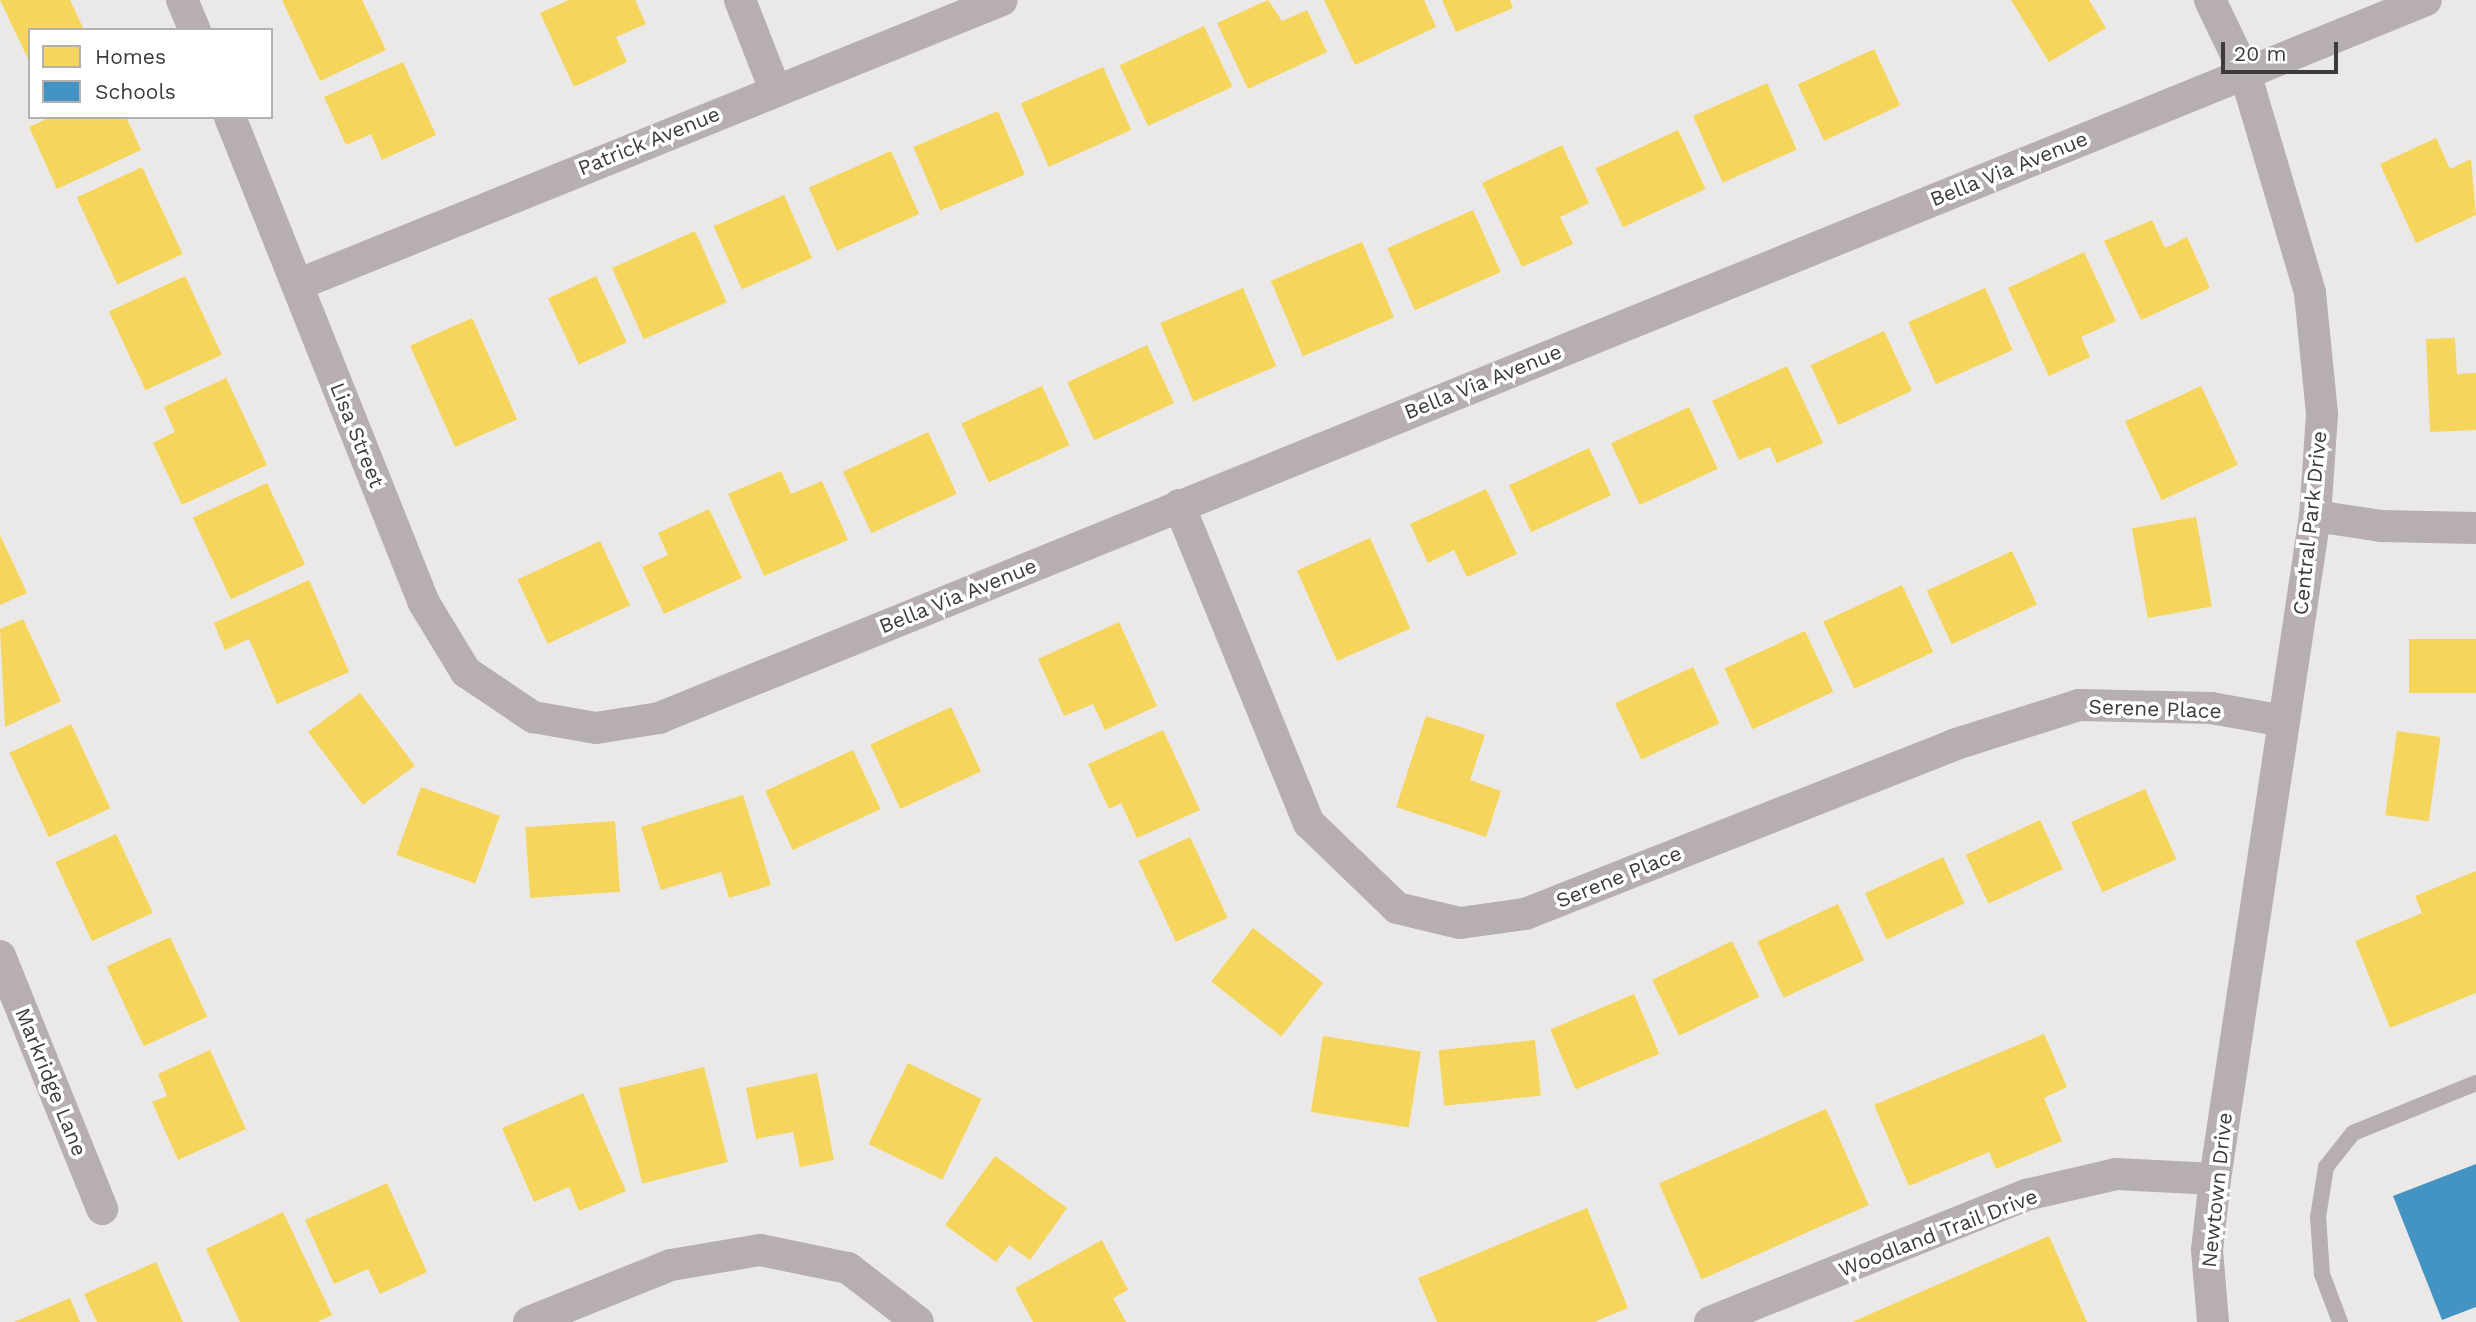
<!DOCTYPE html>
<style>
body{margin:0}
#map{position:relative;width:2476px;height:1322px;overflow:hidden;background:#ebe9e7;font-family:"Work Sans",sans-serif}
div>[style]{position:absolute}
.homes>*{inset:0;background:#f6d55c;transform-origin:0 0}
.schools>*{inset:0;background:#4393c3}
.lane>*{height:16px;margin:-8px;padding:0 8px;transform-origin:8px;border-radius:8px;background:#b6aeb1}
.street>*{height:32px;margin:-16px;padding:0 16px;transform-origin:16px;border-radius:16px;background:#b6aeb1}
span{translate:-50% -50%;white-space:nowrap;text-align:center;line-height:1.15;-webkit-text-stroke:7px #fff;paint-order:stroke}
.street-label{font-size:21px;color:#3e3c3a}
.legend{position:absolute;left:28px;top:28px;width:245px;height:91px;box-sizing:border-box;background:#fff;border:2px solid #b2b1b0;margin:0;padding:9px 12px;list-style:none;font-size:21px;color:#3e3c3a}
.legend li{display:flex;align-items:center;gap:14px;height:35px}
.legend b{width:35px;border:2px solid #b2b1b0}
.scale{position:absolute;left:2221px;top:42px;width:117px;height:32px;box-sizing:border-box;border:4px solid #3e3c3a;border-top:0;padding-left:9px;font-size:21px;line-height:24px;white-space:nowrap;color:#3e3c3a;-webkit-text-stroke:5px #fff;paint-order:stroke}
</style>
<div id="map">
<div class="homes">
<div style="clip-path:polygon(0 0,70px 0,84px 30px,30px 30px,30px 63px)"></div>
<div style="clip-path:polygon(282px 0,362px 0,386px 50px,320px 81px)"></div>
<div style="clip-path:polygon(569px 0,635px 0,646px 24px,616px 37px,627px 62px,574px 87px,540px 13px)"></div>
<div style="clip-path:polygon(1268px 0,1282px 21px,1307px 10px,1327px 52px,1248px 89px,1217px 23px)"></div>
<div style="clip-path:polygon(1324px 0,1424px 0,1436px 27px,1355px 65px)"></div>
<div style="clip-path:polygon(1442px 0,1510px 0,1513px 8px,1456px 32px)"></div>
<div style="clip-path:polygon(2011px 0,2089px 0,2106px 28px,2049px 62px)"></div>
<div style="left:1204px;top:26px;width:67px;height:93px;rotate:65deg"></div>
<div style="left:1874px;top:49px;width:62px;height:84px;rotate:65deg"></div>
<div style="clip-path:polygon(403px 62px,436px 135px,382px 160px,371px 134px,346px 145px,324px 97px)"></div>
<div style="left:1103px;top:67px;width:69px;height:90px;rotate:66deg"></div>
<div style="left:1767px;top:83px;width:73px;height:81px;rotate:66deg"></div>
<div style="left:998px;top:111px;width:69px;height:92px;rotate:67deg"></div>
<div style="clip-path:polygon(51px 117px,126px 117px,141px 150px,57px 189px,29px 127px)"></div>
<div style="left:1678px;top:130px;width:65px;height:91px;rotate:65deg"></div>
<div style="clip-path:polygon(2436px 138px,2450px 169px,2471px 159px,2476px 215px,2416px 243px,2380px 164px)"></div>
<div style="clip-path:polygon(1562px 145px,1589px 203px,1560px 217px,1573px 244px,1522px 267px,1482px 183px)"></div>
<div style="left:891px;top:151px;width:69px;height:90px;rotate:66deg"></div>
<div style="left:142px;top:167px;width:96px;height:72px;rotate:65deg"></div>
<div style="left:784px;top:195px;width:69px;height:77px;rotate:66deg"></div>
<div style="left:1473px;top:210px;width:68px;height:94px;rotate:66deg"></div>
<div style="clip-path:polygon(2152px 220px,2165px 248px,2187px 237px,2210px 288px,2141px 320px,2104px 241px)"></div>
<div style="left:695px;top:231px;width:78px;height:91px;rotate:66deg"></div>
<div style="left:1362px;top:242px;width:82px;height:99px;rotate:67deg"></div>
<div style="clip-path:polygon(2084px 252px,2116px 321px,2081px 337px,2090px 357px,2049px 376px,2008px 288px)"></div>
<div style="left:185px;top:276px;width:87px;height:84px;rotate:65deg"></div>
<div style="left:596px;top:276px;width:73px;height:53px;rotate:65deg"></div>
<div style="left:1243px;top:288px;width:85px;height:90px;rotate:67deg"></div>
<div style="left:1985px;top:288px;width:68px;height:84px;rotate:66deg"></div>
<div style="left:472px;top:318px;width:111px;height:68px;rotate:66deg"></div>
<div style="left:1884px;top:331px;width:66px;height:81px;rotate:65deg"></div>
<div style="clip-path:polygon(2455px 338px,2457px 374px,2476px 373px,2476px 430px,2430px 432px,2426px 339px)"></div>
<div style="left:1147px;top:345px;width:64px;height:88px;rotate:65deg"></div>
<div style="clip-path:polygon(1787px 366px,1823px 443px,1777px 463px,1770px 447px,1739px 460px,1712px 401px)"></div>
<div style="clip-path:polygon(226px 378px,267px 465px,182px 505px,153px 443px,175px 432px,164px 407px)"></div>
<div style="left:1042px;top:386px;width:65px;height:89px;rotate:65deg"></div>
<div style="left:2201px;top:386px;width:87px;height:84px;rotate:65deg"></div>
<div style="left:1689px;top:407px;width:68px;height:86px;rotate:65deg"></div>
<div style="left:928px;top:432px;width:68px;height:94px;rotate:65deg"></div>
<div style="left:1589px;top:448px;width:52px;height:88px;rotate:65deg"></div>
<div style="clip-path:polygon(781px 471px,791px 494px,822px 481px,848px 540px,764px 576px,728px 494px)"></div>
<div style="left:267px;top:483px;width:90px;height:82px;rotate:65deg"></div>
<div style="clip-path:polygon(1486px 489px,1517px 554px,1467px 577px,1454px 550px,1428px 563px,1410px 524px)"></div>
<div style="clip-path:polygon(709px 509px,742px 578px,664px 614px,642px 567px,668px 555px,658px 533px)"></div>
<div style="left:2196px;top:517px;width:91px;height:65px;rotate:80deg"></div>
<div style="clip-path:polygon(0 535px,27px 593px,0 605px)"></div>
<div style="left:1370px;top:538px;width:99px;height:80px;rotate:66deg"></div>
<div style="left:600px;top:541px;width:71px;height:91px;rotate:65deg"></div>
<div style="left:2012px;top:551px;width:59px;height:94px;rotate:65deg"></div>
<div style="clip-path:polygon(309px 580px,349px 672px,277px 704px,249px 639px,225px 650px,214px 623px)"></div>
<div style="left:1902px;top:585px;width:74px;height:87px;rotate:65deg"></div>
<div style="clip-path:polygon(23px 619px,61px 701px,5px 727px,0 629px)"></div>
<div style="clip-path:polygon(1119px 622px,1157px 706px,1105px 730px,1093px 704px,1064px 716px,1038px 659px)"></div>
<div style="left:1805px;top:631px;width:67px;height:89px;rotate:65deg"></div>
<div style="left:2409px;top:639px;width:67px;height:54px"></div>
<div style="left:1693px;top:667px;width:62px;height:86px;rotate:65deg"></div>
<div style="left:360px;top:693px;width:91px;height:65px;rotate:53deg"></div>
<div style="left:951px;top:707px;width:71px;height:89px;rotate:65deg"></div>
<div style="clip-path:polygon(1426px 716px,1485px 735px,1470px 780px,1501px 791px,1486px 837px,1396px 807px)"></div>
<div style="left:71px;top:724px;width:93px;height:68px;rotate:65deg"></div>
<div style="clip-path:polygon(1163px 730px,1200px 810px,1137px 838px,1121px 803px,1109px 809px,1088px 764px)"></div>
<div style="left:2397px;top:731px;width:44px;height:85px;rotate:8deg"></div>
<div style="left:853px;top:750px;width:65px;height:97px;rotate:65deg"></div>
<div style="left:421px;top:787px;width:84px;height:72px;rotate:20deg"></div>
<div style="left:2145px;top:789px;width:77px;height:81px;rotate:66deg"></div>
<div style="clip-path:polygon(743px 795px,771px 885px,729px 898px,721px 872px,661px 890px,641px 827px)"></div>
<div style="left:2040px;top:820px;width:54px;height:82px;rotate:65deg"></div>
<div style="left:615px;top:821px;width:71px;height:90px;rotate:86deg"></div>
<div style="left:116px;top:834px;width:87px;height:67px;rotate:65deg"></div>
<div style="left:1190px;top:837px;width:89px;height:57px;rotate:65deg"></div>
<div style="left:1943px;top:857px;width:51px;height:86px;rotate:65deg"></div>
<div style="clip-path:polygon(2476px 871px,2476px 993px,2390px 1028px,2355px 941px,2422px 913px,2415px 896px)"></div>
<div style="left:1838px;top:904px;width:62px;height:89px;rotate:65deg"></div>
<div style="left:1253px;top:928px;width:89px;height:68px;rotate:38deg"></div>
<div style="left:170px;top:937px;width:88px;height:70px;rotate:65deg"></div>
<div style="left:1732px;top:941px;width:62px;height:89px;rotate:64deg"></div>
<div style="left:1634px;top:994px;width:65px;height:91px;rotate:67deg"></div>
<div style="clip-path:polygon(2044px 1034px,2067px 1087px,2044px 1098px,2062px 1141px,1996px 1169px,1989px 1152px,1909px 1186px,1874px 1105px)"></div>
<div style="left:1323px;top:1036px;width:99px;height:77px;rotate:9deg"></div>
<div style="left:1535px;top:1040px;width:56px;height:97px;rotate:84deg"></div>
<div style="clip-path:polygon(210px 1050px,246px 1129px,178px 1160px,152px 1102px,167px 1096px,158px 1074px)"></div>
<div style="left:908px;top:1063px;width:82px;height:90px;rotate:26deg"></div>
<div style="left:704px;top:1067px;width:98px;height:88px;rotate:76deg"></div>
<div style="clip-path:polygon(817px 1073px,834px 1160px,800px 1167px,793px 1132px,756px 1139px,746px 1088px)"></div>
<div style="clip-path:polygon(583px 1093px,626px 1191px,579px 1211px,569px 1187px,534px 1202px,502px 1128px)"></div>
<div style="left:1826px;top:1109px;width:105px;height:183px;rotate:66deg"></div>
<div style="clip-path:polygon(995px 1156px,1067px 1208px,1030px 1260px,1009px 1245px,996px 1262px,945px 1225px)"></div>
<div style="clip-path:polygon(387px 1183px,427px 1272px,380px 1294px,368px 1269px,334px 1284px,305px 1220px)"></div>
<div style="clip-path:polygon(1587px 1208px,1628px 1308px,1594px 1322px,1437px 1322px,1418px 1278px)"></div>
<div style="clip-path:polygon(283px 1212px,332px 1315px,318px 1322px,240px 1322px,206px 1249px)"></div>
<div style="clip-path:polygon(2049px 1236px,2087px 1322px,1852px 1322px)"></div>
<div style="clip-path:polygon(1102px 1240px,1128px 1290px,1113px 1298px,1126px 1322px,1033px 1322px,1015px 1288px)"></div>
<div style="clip-path:polygon(156px 1262px,183px 1322px,97px 1322px,84px 1294px)"></div>
<div style="clip-path:polygon(70px 1298px,80px 1322px,14px 1322px)"></div>
</div>
<div class="schools">
<div style="clip-path:polygon(2476px 1164px,2476px 1307px,2442px 1320px,2393px 1196px)"></div>
</div>
<div class="lane">
<div style="left:2340px;top:1322px;width:51px;rotate:-110.6deg"></div>
<div style="left:2322px;top:1274px;width:57px;rotate:-94deg"></div>
<div style="left:2318px;top:1217px;width:51px;rotate:-80.9deg"></div>
<div style="left:2326px;top:1167px;width:43px;rotate:-51.5deg"></div>
<div style="left:2353px;top:1133px;width:133px;rotate:-22.1deg"></div>
</div>
<div class="street">
<div style="left:182px;top:0;width:33px;rotate:67deg"></div>
<div style="left:740px;top:0;width:97px;rotate:68.7deg"></div>
<div style="left:2210px;top:0;width:81px;rotate:64.4deg"></div>
<div style="left:2245px;top:73px;width:229px;rotate:73.5deg"></div>
<div style="left:2310px;top:293px;width:122px;rotate:84.3deg"></div>
<div style="left:2322px;top:414px;width:102px;rotate:93.9deg"></div>
<div style="left:2315px;top:516px;width:670px;rotate:98.58deg"></div>
<div style="left:2215px;top:1179px;width:71px;rotate:96.4deg"></div>
<div style="left:2207px;top:1250px;width:72px;rotate:85.2deg"></div>
<div style="left:230px;top:117px;width:523px;rotate:68.24deg"></div>
<div style="left:424px;top:603px;width:81px;rotate:58.7deg"></div>
<div style="left:466px;top:672px;width:81px;rotate:33.9deg"></div>
<div style="left:533px;top:717px;width:64px;rotate:9.9deg"></div>
<div style="left:596px;top:728px;width:64px;rotate:-9deg"></div>
<div style="left:659px;top:718px;width:1907px;rotate:-22.11deg"></div>
<div style="left:297px;top:285px;width:760px;rotate:-22.01deg"></div>
<div style="left:1179px;top:505px;width:344px;rotate:67.8deg"></div>
<div style="left:1309px;top:823px;width:122px;rotate:44deg"></div>
<div style="left:1397px;top:908px;width:65px;rotate:13.4deg"></div>
<div style="left:1460px;top:923px;width:66px;rotate:-7.9deg"></div>
<div style="left:1525px;top:914px;width:460px;rotate:-21.5deg"></div>
<div style="left:1953px;top:745px;width:132px;rotate:-17.6deg"></div>
<div style="left:2079px;top:705px;width:132px;rotate:1.3deg"></div>
<div style="left:2211px;top:708px;width:74px;rotate:10.1deg"></div>
<div style="left:2315px;top:516px;width:67px;rotate:8.6deg"></div>
<div style="left:2381px;top:526px;width:95px;rotate:1.2deg"></div>
<div style="left:0;top:956px;width:273px;rotate:68deg"></div>
<div style="left:529px;top:1322px;width:153px;rotate:-21.9deg"></div>
<div style="left:671px;top:1265px;width:90px;rotate:-9.6deg"></div>
<div style="left:760px;top:1250px;width:90px;rotate:11.6deg"></div>
<div style="left:848px;top:1268px;width:88px;rotate:37.6deg"></div>
<div style="left:1710px;top:1322px;width:341px;rotate:-21.9deg"></div>
<div style="left:2026px;top:1195px;width:92px;rotate:-13.1deg"></div>
<div style="left:2116px;top:1174px;width:99px;rotate:2.9deg"></div>
</div>
<div class="street-label">
<span style="left:649px;top:141px;rotate:-22deg">Patrick Avenue</span>
<span style="left:2009px;top:169px;rotate:-22deg">Bella Via Avenue</span>
<span style="left:1483px;top:382px;rotate:-22deg">Bella Via Avenue</span>
<span style="left:357px;top:435px;rotate:68deg">Lisa Street</span>
<span style="left:2310px;top:523px;rotate:-84deg">Central Park Drive</span>
<span style="left:958px;top:596px;rotate:-22deg">Bella Via Avenue</span>
<span style="left:2155px;top:709px;rotate:2deg">Serene Place</span>
<span style="left:1619px;top:877px;rotate:-22deg">Serene Place</span>
<span style="left:51px;top:1082px;rotate:68deg">Markridge Lane</span>
<span style="left:2217px;top:1190px;rotate:-84deg">Newtown Drive</span>
<span style="left:1938px;top:1233px;rotate:-21deg">Woodland Trail Drive</span>
</div>
<ul class="legend">
<li><b style="height:19px;background:#f6d55c"></b>Homes</li>
<li><b style="height:19px;background:#4393c3"></b>Schools</li>
</ul>
<div class="scale">20 m</div>
</div>
